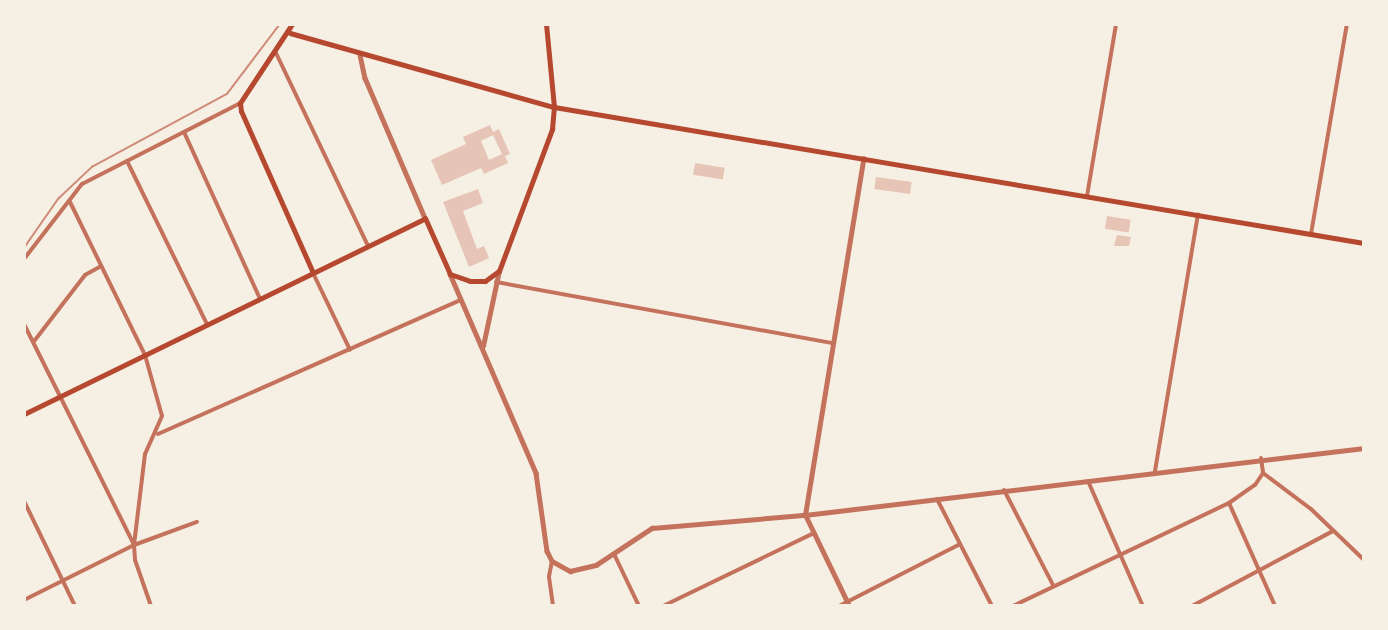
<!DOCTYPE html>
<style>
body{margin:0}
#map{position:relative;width:1388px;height:630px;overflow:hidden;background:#f6efe4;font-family:"Roboto Condensed",sans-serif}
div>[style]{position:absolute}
.building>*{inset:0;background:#e6c5b7;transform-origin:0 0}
.minor>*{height:4px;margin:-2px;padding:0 2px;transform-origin:2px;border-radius:2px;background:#c5725c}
.tertiary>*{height:4.5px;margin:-2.25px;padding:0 2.25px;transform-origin:2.25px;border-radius:2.25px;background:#c5725c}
.secondary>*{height:5px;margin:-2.5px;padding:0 2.5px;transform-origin:2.5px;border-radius:2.5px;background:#b5482f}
.tram>*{height:1.5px;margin:-0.75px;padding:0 0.75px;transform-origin:0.75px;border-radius:0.75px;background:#cf8b77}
span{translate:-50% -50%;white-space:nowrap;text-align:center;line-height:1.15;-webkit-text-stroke:4.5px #f6efe4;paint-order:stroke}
.frame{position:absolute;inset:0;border:26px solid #f6efe4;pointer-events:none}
</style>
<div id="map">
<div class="building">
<div style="clip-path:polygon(evenodd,490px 125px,493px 132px,499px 129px,510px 154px,505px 156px,508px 163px,484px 174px,481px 168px,442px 185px,431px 160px,466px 144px,463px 137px,490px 125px,493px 135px,502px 154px,489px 160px,481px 141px,493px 135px)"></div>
<div style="left:695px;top:163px;width:30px;height:12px;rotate:9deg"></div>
<div style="left:876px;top:177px;width:36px;height:12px;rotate:8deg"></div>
<div style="clip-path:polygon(478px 189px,483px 203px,463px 211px,477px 249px,484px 246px,489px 258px,469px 267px,443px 202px)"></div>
<div style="left:1107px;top:216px;width:24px;height:13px;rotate:9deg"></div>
<div style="clip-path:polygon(1117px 235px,1131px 237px,1129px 246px,1114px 246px)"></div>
</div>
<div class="minor">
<div style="left:276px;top:53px;width:214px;rotate:64.5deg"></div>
<div style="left:184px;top:132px;width:183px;rotate:65.5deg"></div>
<div style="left:127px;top:161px;width:182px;rotate:63.9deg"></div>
<div style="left:1087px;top:196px;width:174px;rotate:-80.4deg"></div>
<div style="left:70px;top:202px;width:170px;rotate:63.9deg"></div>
<div style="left:145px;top:355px;width:63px;rotate:74.4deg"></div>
<div style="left:162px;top:416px;width:42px;rotate:114.1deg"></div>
<div style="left:145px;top:454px;width:92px;rotate:96.9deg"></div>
<div style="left:1311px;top:234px;width:213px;rotate:-80.3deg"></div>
<div style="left:24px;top:259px;width:95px;rotate:-52.3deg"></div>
<div style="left:82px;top:184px;width:178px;rotate:-27.1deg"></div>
<div style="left:313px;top:273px;width:85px;rotate:64.3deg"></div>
<div style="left:496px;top:282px;width:342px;rotate:10.3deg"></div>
<div style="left:24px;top:324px;width:247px;rotate:63.5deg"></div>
<div style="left:134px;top:545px;width:15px;rotate:86deg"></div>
<div style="left:135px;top:560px;width:49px;rotate:70.8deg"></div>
<div style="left:35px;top:340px;width:82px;rotate:-52.4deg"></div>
<div style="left:85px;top:275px;width:18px;rotate:-29deg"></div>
<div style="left:158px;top:434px;width:330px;rotate:-23.9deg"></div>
<div style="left:1261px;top:458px;width:15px;rotate:82deg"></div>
<div style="left:1263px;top:473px;width:60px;rotate:36.9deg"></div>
<div style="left:1311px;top:509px;width:74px;rotate:43.9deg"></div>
<div style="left:1155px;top:471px;width:260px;rotate:-80.5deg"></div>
<div style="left:1088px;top:481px;width:137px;rotate:66.3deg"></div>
<div style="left:1004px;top:490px;width:107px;rotate:62.7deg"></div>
<div style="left:937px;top:499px;width:120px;rotate:62.8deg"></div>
<div style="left:24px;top:501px;width:117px;rotate:64.1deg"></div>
<div style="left:1229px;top:503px;width:113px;rotate:65.9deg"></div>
<div style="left:614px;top:554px;width:58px;rotate:64.3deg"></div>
<div style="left:552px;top:561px;width:16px;rotate:101deg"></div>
<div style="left:549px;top:577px;width:29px;rotate:82deg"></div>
<div style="left:24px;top:600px;width:123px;rotate:-26.6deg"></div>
<div style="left:134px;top:545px;width:67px;rotate:-20.1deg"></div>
<div style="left:663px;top:606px;width:168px;rotate:-25.8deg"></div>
<div style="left:839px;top:606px;width:134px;rotate:-27.1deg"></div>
<div style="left:1013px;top:606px;width:239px;rotate:-25.5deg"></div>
<div style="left:1229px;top:503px;width:32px;rotate:-35deg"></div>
<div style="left:1255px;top:485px;width:14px;rotate:-56deg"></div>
<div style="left:1192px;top:606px;width:160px;rotate:-28deg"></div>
</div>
<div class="tertiary">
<div style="left:360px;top:55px;width:24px;rotate:78deg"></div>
<div style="left:365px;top:78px;width:152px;rotate:66.8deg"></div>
<div style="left:450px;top:274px;width:217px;rotate:66.6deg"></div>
<div style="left:536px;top:473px;width:79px;rotate:82deg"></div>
<div style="left:547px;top:551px;width:11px;rotate:63deg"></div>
<div style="left:552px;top:561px;width:21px;rotate:29deg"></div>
<div style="left:570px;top:571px;width:27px;rotate:-13deg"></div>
<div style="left:596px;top:565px;width:67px;rotate:-33.5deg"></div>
<div style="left:652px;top:528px;width:154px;rotate:-4.9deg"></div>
<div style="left:805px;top:515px;width:563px;rotate:-6.83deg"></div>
<div style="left:483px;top:346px;width:77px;rotate:-78deg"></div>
<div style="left:849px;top:606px;width:101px;rotate:-115.8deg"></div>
<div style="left:805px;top:515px;width:361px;rotate:-80.7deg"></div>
</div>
<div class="secondary">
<div style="left:292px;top:24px;width:95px;rotate:123.4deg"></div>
<div style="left:240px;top:103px;width:8px;rotate:83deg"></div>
<div style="left:241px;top:111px;width:177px;rotate:66deg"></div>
<div style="left:290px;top:33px;width:274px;rotate:15.7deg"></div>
<div style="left:554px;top:107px;width:821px;rotate:9.53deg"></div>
<div style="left:24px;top:414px;width:446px;rotate:-26deg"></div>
<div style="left:425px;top:218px;width:61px;rotate:65.9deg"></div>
<div style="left:450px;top:274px;width:21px;rotate:19deg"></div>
<div style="left:470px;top:281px;width:15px"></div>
<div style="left:485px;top:281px;width:17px;rotate:-36deg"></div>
<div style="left:499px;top:271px;width:152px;rotate:-69.5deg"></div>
<div style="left:552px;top:129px;width:22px;rotate:-85deg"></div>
<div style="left:554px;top:107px;width:83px;rotate:-95.5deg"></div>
</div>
<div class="tram">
<div style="left:24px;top:248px;width:60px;rotate:-55.2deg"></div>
<div style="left:58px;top:199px;width:47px;rotate:-43.3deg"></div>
<div style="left:92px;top:167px;width:153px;rotate:-28.4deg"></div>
<div style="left:227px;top:94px;width:88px;rotate:-52.9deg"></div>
</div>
<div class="frame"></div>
</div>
